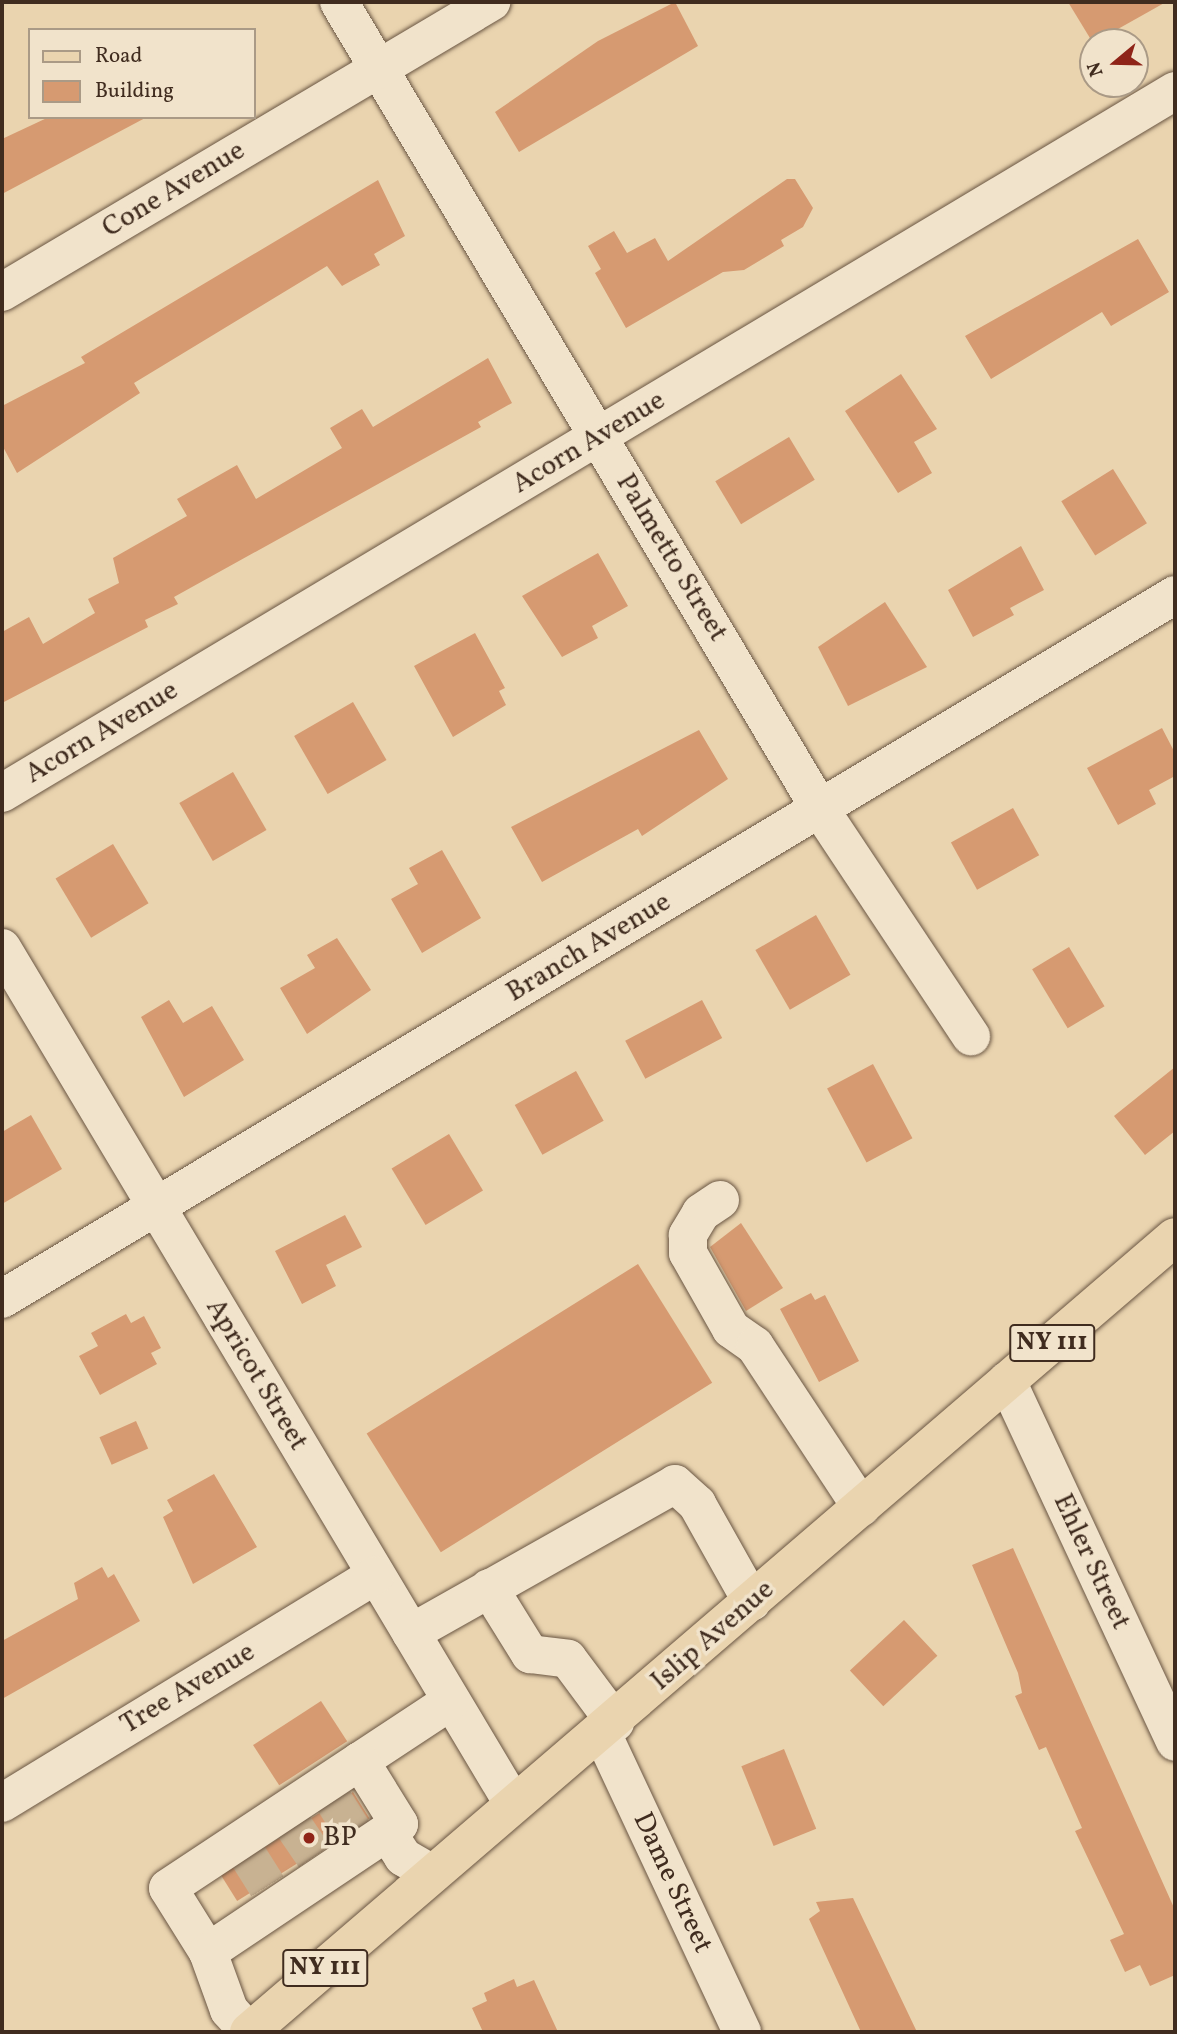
<!DOCTYPE html>
<style>
body{margin:0}
#map{position:relative;width:1177px;height:2034px;overflow:hidden;background:#ead4af;font-family:Vollkorn,serif}
div>[style]{position:absolute}
.building>*{inset:0;background:#d69a71;transform-origin:0 0}
.minor-tunnel>*{height:38px;margin-top:-19px;transform-origin:0;background:repeating-linear-gradient(90deg,#c8b292 0 38px,transparent 0 57px)}
.roads{filter:drop-shadow(0 0 2px #6a5643) drop-shadow(0 0 2px #6a5643)}
.minor>*{height:38px;margin:-19px;padding:0 19px;transform-origin:19px;border-radius:19px;background:#f1e3cb}
.major>*{height:38px;margin:-19px;padding:0 19px;transform-origin:19px;border-radius:19px;background:#ead4af}
.dots>*{width:19px;height:19px;translate:-50% -50%;box-sizing:border-box;border:4px solid #f1e3cb;border-radius:50%}
span{translate:-50% -50%;white-space:nowrap;text-align:center;line-height:1.15;-webkit-text-stroke:7px #f1e3cb;paint-order:stroke}
.shield-label span{padding:2px 5px;background:#f1e3cb;border:2px solid;border-radius:5px;-webkit-text-stroke-width:0}
.shield-label{font-size:26px;color:#402c1f;font-weight:700}
.street-label{font-size:28px;color:#402c1f}
.poi-label{font-size:28px;color:#402c1f}
.left{translate:0 -50%;text-align:left}
.frame{position:absolute;inset:0;border:4px solid #402c1f;pointer-events:none}
.legend{position:absolute;left:28px;top:28px;width:228px;height:91px;box-sizing:border-box;background:#f1e3cb;border:2px solid #aa9a86;margin:0;padding:9px 12px;list-style:none;font-size:21px;color:#402c1f}
.legend li{display:flex;align-items:center;gap:14px;height:35px}
.legend b{width:35px;border:2px solid #aa9a86}
.north{position:absolute;left:1079px;top:28px;width:70px;height:70px;box-sizing:border-box;background:#f1e3cb;border:2px solid #aa9a86;border-radius:50%;rotate:251deg;font-size:19px;font-weight:700;line-height:28px;text-align:center;color:#402c1f}
.north::after{content:'';display:block;margin:auto;width:24px;height:32px;background:#8f2418;clip-path:polygon(50% 0,100% 100%,50% 72%,0 100%)}
</style>
<div id="map">
<div class="building">
<div style="clip-path:polygon(675px 2px,698px 46px,519px 152px,495px 112px,598px 41px)"></div>
<div style="clip-path:polygon(1068px 2px,1166px 2px,1093px 43px)"></div>
<div style="clip-path:polygon(49px 117px,147px 117px,2px 194px,2px 139px)"></div>
<div style="clip-path:polygon(787px 179px,795px 179px,813px 208px,803px 227px,781px 240px,784px 246px,744px 270px,723px 272px,626px 328px,595px 273px,601px 269px,588px 246px,614px 231px,627px 253px,655px 238px,668px 261px)"></div>
<div style="clip-path:polygon(378px 180px,405px 236px,374px 254px,380px 265px,342px 286px,327px 266px,134px 383px,140px 393px,17px 473px,2px 445px,2px 406px,85px 363px,81px 357px)"></div>
<div style="clip-path:polygon(1138px 239px,1169px 292px,1111px 326px,1102px 312px,991px 379px,965px 336px)"></div>
<div style="clip-path:polygon(488px 358px,512px 403px,478px 422px,481px 427px,174px 597px,178px 604px,145px 620px,148px 627px,2px 703px,2px 632px,29px 617px,43px 644px,95px 613px,88px 599px,119px 583px,113px 558px,187px 516px,177px 499px,237px 465px,256px 499px,342px 448px,330px 428px,362px 409px,373px 427px)"></div>
<div style="clip-path:polygon(901px 374px,937px 429px,914px 442px,932px 473px,898px 493px,845px 411px)"></div>
<div style="left:789px;top:437px;width:50px;height:86px;rotate:59deg"></div>
<div style="left:1113px;top:469px;width:64px;height:61px;rotate:58deg"></div>
<div style="clip-path:polygon(1021px 546px,1044px 590px,1010px 608px,1014px 615px,973px 637px,948px 590px)"></div>
<div style="clip-path:polygon(598px 553px,628px 606px,592px 626px,598px 638px,562px 657px,522px 596px)"></div>
<div style="clip-path:polygon(885px 602px,927px 667px,848px 706px,818px 647px)"></div>
<div style="clip-path:polygon(475px 633px,505px 688px,499px 691px,506px 705px,453px 737px,414px 666px)"></div>
<div style="left:353px;top:702px;width:67px;height:68px;rotate:60deg"></div>
<div style="clip-path:polygon(1162px 728px,1175px 753px,1175px 776px,1149px 790px,1156px 804px,1118px 825px,1087px 768px)"></div>
<div style="clip-path:polygon(699px 730px,728px 779px,642px 836px,638px 829px,542px 882px,511px 827px)"></div>
<div style="left:233px;top:772px;width:67px;height:62px;rotate:60deg"></div>
<div style="left:1013px;top:808px;width:54px;height:71px;rotate:61deg"></div>
<div style="left:113px;top:844px;width:69px;height:67px;rotate:59deg"></div>
<div style="clip-path:polygon(442px 850px,481px 918px,422px 953px,391px 899px,418px 884px,409px 868px)"></div>
<div style="left:816px;top:915px;width:69px;height:70px;rotate:60deg"></div>
<div style="clip-path:polygon(337px 938px,371px 990px,307px 1034px,280px 988px,315px 968px,307px 955px)"></div>
<div style="left:1069px;top:947px;width:69px;height:43px;rotate:59deg"></div>
<div style="clip-path:polygon(169px 1000px,183px 1023px,212px 1006px,244px 1060px,184px 1097px,141px 1017px)"></div>
<div style="left:702px;top:1000px;width:43px;height:87px;rotate:62deg"></div>
<div style="left:873px;top:1064px;width:84px;height:52px;rotate:62deg"></div>
<div style="clip-path:polygon(1175px 1067px,1175px 1131px,1145px 1155px,1114px 1116px)"></div>
<div style="left:576px;top:1071px;width:57px;height:70px;rotate:61deg"></div>
<div style="clip-path:polygon(31px 1115px,62px 1169px,2px 1204px,2px 1132px)"></div>
<div style="left:449px;top:1134px;width:66px;height:67px;rotate:59deg"></div>
<div style="clip-path:polygon(345px 1215px,362px 1247px,326px 1265px,336px 1286px,302px 1304px,275px 1251px)"></div>
<div style="clip-path:polygon(741px 1223px,783px 1288px,746px 1311px,710px 1247px)"></div>
<div style="left:638px;top:1264px;width:140px;height:320px;rotate:58deg"></div>
<div style="clip-path:polygon(811px 1293px,815px 1300px,825px 1295px,859px 1361px,819px 1382px,780px 1309px)"></div>
<div style="clip-path:polygon(126px 1314px,131px 1323px,144px 1316px,161px 1348px,151px 1353px,157px 1364px,100px 1395px,79px 1356px,98px 1346px,91px 1333px)"></div>
<div style="left:136px;top:1421px;width:30px;height:40px;rotate:66deg"></div>
<div style="clip-path:polygon(214px 1474px,257px 1547px,193px 1584px,163px 1517px,173px 1511px,167px 1500px)"></div>
<div style="clip-path:polygon(1013px 1548px,1175px 1910px,1175px 1975px,1150px 1986px,1140px 1965px,1125px 1972px,1110px 1940px,1124px 1934px,1075px 1831px,1082px 1828px,1046px 1747px,1039px 1750px,1015px 1696px,1022px 1693px,1018px 1673px,972px 1565px)"></div>
<div style="clip-path:polygon(102px 1567px,108px 1578px,114px 1574px,140px 1621px,2px 1699px,2px 1641px,78px 1599px,74px 1583px)"></div>
<div style="left:904px;top:1620px;width:49px;height:74px;rotate:47deg"></div>
<div style="left:321px;top:1701px;width:48px;height:81px;rotate:57deg"></div>
<div style="left:784px;top:1749px;width:86px;height:46px;rotate:68deg"></div>
<div style="left:353px;top:1792px;width:31px;height:156px;rotate:58deg"></div>
<div style="clip-path:polygon(853px 1898px,917px 2032px,861px 2032px,809px 1919px,820px 1911px,816px 1902px)"></div>
<div style="clip-path:polygon(514px 1979px,517px 1987px,534px 1980px,558px 2032px,483px 2032px,472px 2008px,487px 2001px,484px 1993px)"></div>
</div>
<div class="minor-tunnel">
<div style="left:334px;top:1801px;width:41px;rotate:57.8deg"></div>
<div style="left:293px;top:1825px;width:42px;rotate:55.6deg"></div>
<div style="left:247px;top:1854px;width:41px;rotate:57.8deg"></div>
</div>
<div class="roads">
<div class="minor">
<div style="left:339px;top:2px;width:939px;rotate:59.2deg"></div>
<div style="left:820px;top:809px;width:273px;rotate:56.4deg"></div>
<div style="left:2px;top:292px;width:569px;rotate:-30.67deg"></div>
<div style="left:2px;top:793px;width:1367px;rotate:-30.9deg"></div>
<div style="left:2px;top:948px;width:995px;rotate:59.15deg"></div>
<div style="left:720px;top:1200px;width:23px;rotate:146deg"></div>
<div style="left:701px;top:1213px;width:26px;rotate:121deg"></div>
<div style="left:688px;top:1235px;width:18px;rotate:90deg"></div>
<div style="left:688px;top:1253px;width:87px;rotate:60.5deg"></div>
<div style="left:731px;top:1329px;width:29px;rotate:35deg"></div>
<div style="left:755px;top:1346px;width:193px;rotate:56.6deg"></div>
<div style="left:2px;top:1299px;width:1368px;rotate:-30.97deg"></div>
<div style="left:1007px;top:1381px;width:398px;rotate:65deg"></div>
<div style="left:489px;top:1588px;width:78px;rotate:58.2deg"></div>
<div style="left:530px;top:1654px;width:38px;rotate:7deg"></div>
<div style="left:568px;top:1659px;width:79px;rotate:53.3deg"></div>
<div style="left:411px;top:1633px;width:303px;rotate:-29.4deg"></div>
<div style="left:675px;top:1484px;width:30px;rotate:42deg"></div>
<div style="left:697px;top:1504px;width:112px;rotate:60.7deg"></div>
<div style="left:602px;top:1733px;width:330px;rotate:64.9deg"></div>
<div style="left:360px;top:1761px;width:109px;rotate:-33.4deg"></div>
<div style="left:2px;top:1803px;width:437px;rotate:-31.4deg"></div>
<div style="left:387px;top:1832px;width:30px;rotate:57deg"></div>
<div style="left:403px;top:1857px;width:34px;rotate:30deg"></div>
<div style="left:208px;top:1952px;width:75px;rotate:-122deg"></div>
<div style="left:168px;top:1888px;width:230px;rotate:-33.5deg"></div>
<div style="left:360px;top:1761px;width:74px;rotate:58.2deg"></div>
<div style="left:399px;top:1824px;width:230px;rotate:146.2deg"></div>
<div style="left:208px;top:1952px;width:62px;rotate:70.1deg"></div>
<div style="left:229px;top:2010px;width:30px;rotate:48deg"></div>
</div>
<div class="major">
<div style="left:249px;top:2032px;width:1220px;rotate:-40.65deg"></div>
</div>
</div>
<div class="dots">
<div style="left:309px;top:1838px;background:#8f2418"></div>
</div>
<div class="shield-label">
<span style="left:1052px;top:1343px">NY 111</span>
<span style="left:325px;top:1968px">NY 111</span>
</div>
<div class="street-label">
<span style="left:174px;top:190px;rotate:-31deg">Cone Avenue</span>
<span style="left:589px;top:443px;rotate:-31deg">Acorn Avenue</span>
<span style="left:671px;top:558px;rotate:59deg">Palmetto Street</span>
<span style="left:102px;top:733px;rotate:-31deg">Acorn Avenue</span>
<span style="left:589px;top:948px;rotate:-31deg">Branch Avenue</span>
<span style="left:256px;top:1375px;rotate:59deg">Apricot Street</span>
<span style="left:1091px;top:1562px;rotate:65deg">Ehler Street</span>
<span style="left:713px;top:1636px;rotate:-41deg">Islip Avenue</span>
<span style="left:188px;top:1689px;rotate:-31deg">Tree Avenue</span>
<span style="left:672px;top:1883px;rotate:65deg">Dame Street</span>
</div>
<div class="poi-label">
<span class="left" style="left:323px;top:1838px">BP</span>
</div>
<div class="frame"></div>
<ul class="legend">
<li><b style="height:9px;background:#ead4af"></b>Road</li>
<li><b style="height:19px;background:#d69a71"></b>Building</li>
</ul>
<div class="north">N</div>
</div>
